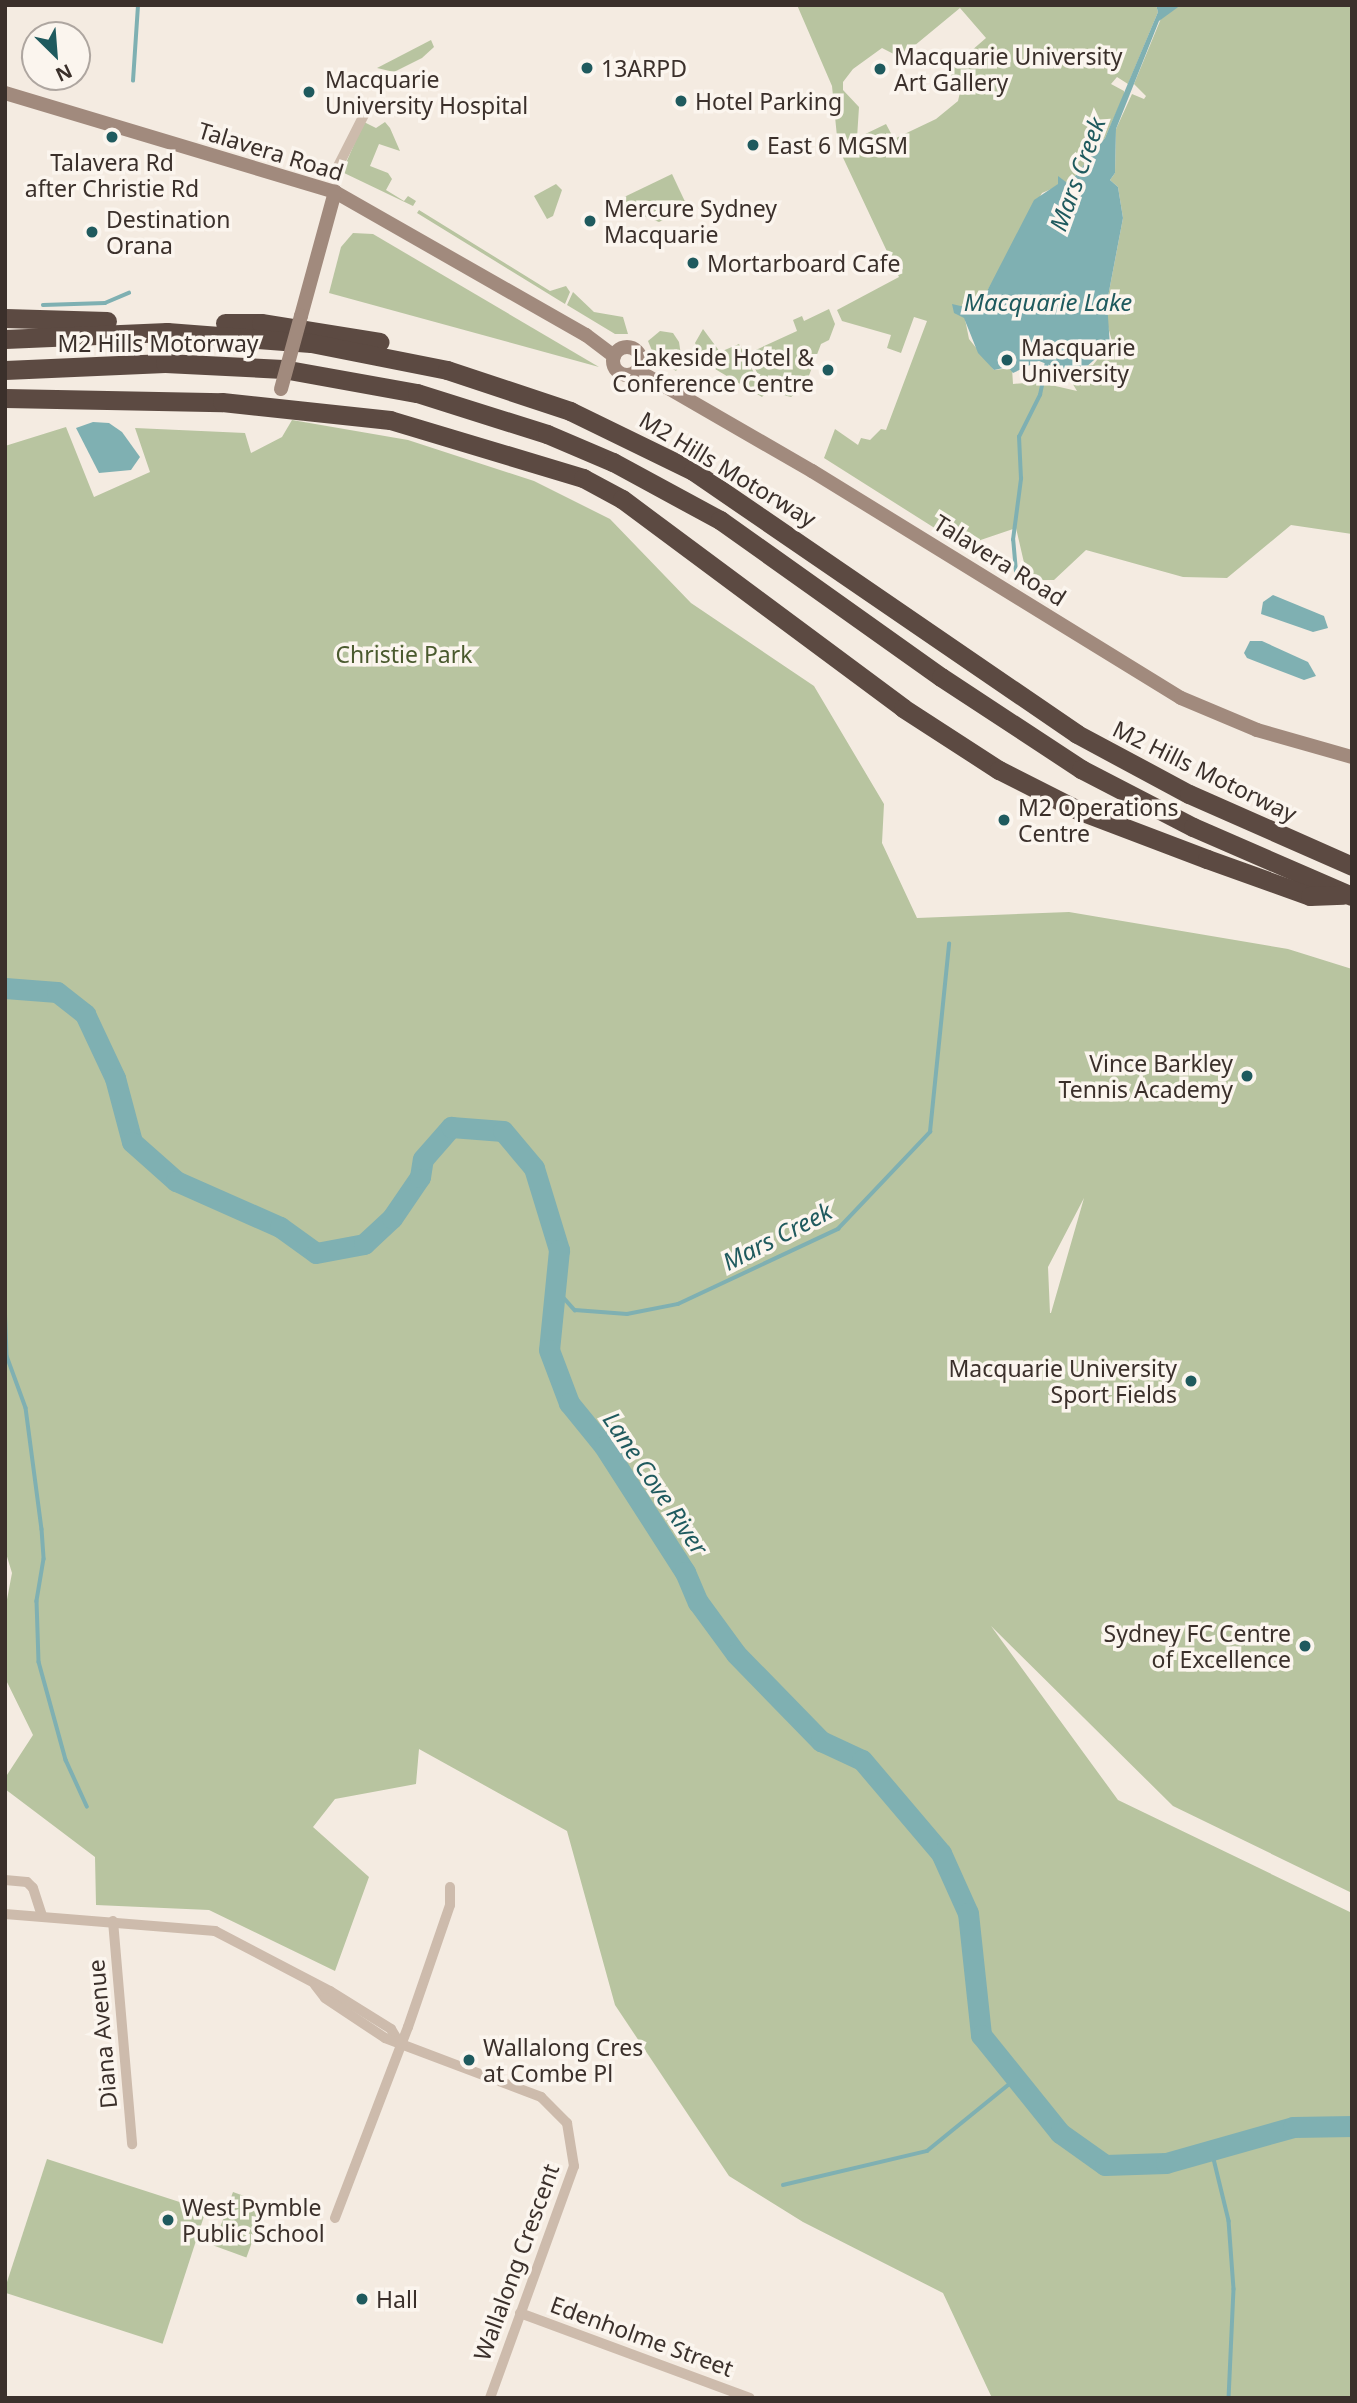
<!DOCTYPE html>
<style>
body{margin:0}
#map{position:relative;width:1357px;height:2403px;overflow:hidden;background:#f4ebe1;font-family:"Noto Sans",sans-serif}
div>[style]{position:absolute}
.green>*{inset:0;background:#b8c4a0;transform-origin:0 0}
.water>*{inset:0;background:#7fb0b2}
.stream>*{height:3.5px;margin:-1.75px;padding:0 1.75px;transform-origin:1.75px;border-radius:1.75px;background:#7fb0b2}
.river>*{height:21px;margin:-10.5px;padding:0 10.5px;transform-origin:10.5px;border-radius:10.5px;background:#7fb0b2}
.street>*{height:10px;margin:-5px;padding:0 5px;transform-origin:5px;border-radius:5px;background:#cdbbac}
.secondary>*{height:14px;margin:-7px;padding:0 7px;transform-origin:7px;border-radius:7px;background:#a18a7d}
.secondary>.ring{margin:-7px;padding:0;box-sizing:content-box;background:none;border:14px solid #a18a7d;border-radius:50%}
.highway>*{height:19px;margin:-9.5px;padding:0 9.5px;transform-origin:9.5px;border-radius:9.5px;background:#5c4a42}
.secondary-bridge>*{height:14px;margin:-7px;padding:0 7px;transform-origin:7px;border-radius:7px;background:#a18a7d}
.dots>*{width:19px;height:19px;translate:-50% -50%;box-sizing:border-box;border:4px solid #fbf5ee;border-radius:50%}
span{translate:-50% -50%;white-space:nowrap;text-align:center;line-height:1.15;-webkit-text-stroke:7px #fbf5ee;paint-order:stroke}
.poi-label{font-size:23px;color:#3b302b}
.left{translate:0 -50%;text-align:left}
.right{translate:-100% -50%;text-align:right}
.street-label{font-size:23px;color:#3b302b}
.park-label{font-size:23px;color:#4a5a2e}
.water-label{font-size:24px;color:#1f5a5e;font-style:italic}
.frame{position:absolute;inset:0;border:7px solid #3b302b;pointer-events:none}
.north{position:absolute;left:21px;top:21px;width:70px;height:70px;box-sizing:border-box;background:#fbf5ee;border:2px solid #aea6a0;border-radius:50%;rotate:155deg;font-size:19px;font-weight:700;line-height:28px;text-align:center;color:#3b302b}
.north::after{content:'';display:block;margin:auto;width:24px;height:32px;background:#1f5a5e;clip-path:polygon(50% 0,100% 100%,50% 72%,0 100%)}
</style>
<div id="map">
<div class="green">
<div style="clip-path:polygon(evenodd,797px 5px,1156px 5px,1158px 12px,1128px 84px,1117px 77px,1111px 84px,1124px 91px,1124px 95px,1105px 138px,1072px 180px,1042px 193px,984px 297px,969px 306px,962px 304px,969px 339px,994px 370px,1012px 368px,1013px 384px,1038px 382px,1077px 391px,1065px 371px,1075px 365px,1093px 365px,1112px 341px,1106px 320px,1107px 302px,1123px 218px,1118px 187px,1110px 180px,1115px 173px,1116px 129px,1132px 94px,1144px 99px,1146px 96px,1134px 84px,1162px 16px,1181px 5px,1352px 5px,1352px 534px,1291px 525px,1227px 578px,1183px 577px,1086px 550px,1054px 580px,1028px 580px,1016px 528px,963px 546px,824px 458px,835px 429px,858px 445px,861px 438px,870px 440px,881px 429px,886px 430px,927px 321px,914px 317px,901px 353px,887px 348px,891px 335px,842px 321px,837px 310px,899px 277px,838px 147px,832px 86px,797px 5px,960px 8px,986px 38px,940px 78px,943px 84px,964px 75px,958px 101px,936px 119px,894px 139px,886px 124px,857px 138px,859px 107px,843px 90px,843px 82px,853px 69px,882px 48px,915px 65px,920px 59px,914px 46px,960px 8px)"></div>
<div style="clip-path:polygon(431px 40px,434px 47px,422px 58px,394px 72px,377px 68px)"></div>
<div style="clip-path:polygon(364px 122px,376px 128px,385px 122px,390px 128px,400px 151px,379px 144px,370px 166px,388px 173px,392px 179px,386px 190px,404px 201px,408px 196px,416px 201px,413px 206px,342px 172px)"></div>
<div style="clip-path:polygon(672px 174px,688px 208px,659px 222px,618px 206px,620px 199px)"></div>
<div style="clip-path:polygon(556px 184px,562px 190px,553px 216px,547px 219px,534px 196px)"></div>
<div style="clip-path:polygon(419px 210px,550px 291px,566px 286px,570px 292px,565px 304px,417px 213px)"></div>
<div style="clip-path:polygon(353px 233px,373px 234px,599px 367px,329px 293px,341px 247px)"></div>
<div style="clip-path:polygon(573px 292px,594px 312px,623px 317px,628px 334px,615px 334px,567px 305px)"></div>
<div style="clip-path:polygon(829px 309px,835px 324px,829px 340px,821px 344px,805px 386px,791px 397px,767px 391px,747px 354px,797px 331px,793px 320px,802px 316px,804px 321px)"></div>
<div style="clip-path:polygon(703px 329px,720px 352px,739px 344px,765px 394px,762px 397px,705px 363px,695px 343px)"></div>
<div style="clip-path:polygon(660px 331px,673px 333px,679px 342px,682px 362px,676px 371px,655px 358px,648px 341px)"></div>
<div style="clip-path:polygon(evenodd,292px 420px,408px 440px,534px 481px,610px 519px,691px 603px,814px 686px,884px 804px,882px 843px,917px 918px,1069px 912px,1288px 949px,1352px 969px,1352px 1893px,1173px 1806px,991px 1626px,1118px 1800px,1352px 1913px,1352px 2398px,992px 2398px,943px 2293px,803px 2222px,729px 2176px,615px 2005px,567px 1831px,419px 1749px,416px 1784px,335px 1799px,313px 1827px,369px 1877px,335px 1971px,209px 1910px,96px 1905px,95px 1857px,5px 1789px,5px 1778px,33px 1735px,5px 1678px,5px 1610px,12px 1573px,5px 1550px,5px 446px,66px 427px,94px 497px,150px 472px,135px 428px,245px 433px,251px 453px,282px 437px,292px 420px,1084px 1198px,1051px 1313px,1050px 1313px,1048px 1267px,1084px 1198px)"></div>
<div style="left:47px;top:2159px;width:167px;height:140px;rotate:18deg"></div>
<div style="left:233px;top:2192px;width:35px;height:57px;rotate:20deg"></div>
</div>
<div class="water">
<div style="clip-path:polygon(1156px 5px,1181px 5px,1159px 21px,1116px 129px,1115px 173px,1110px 180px,1118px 187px,1123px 218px,1107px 302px,1110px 346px,1085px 368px,1075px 365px,1065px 371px,1039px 361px,1013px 373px,1008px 367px,994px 370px,978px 353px,964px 318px,954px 313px,952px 304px,965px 307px,984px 297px,1034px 200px,1058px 184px,1058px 176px,1066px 182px,1072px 180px,1105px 138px,1158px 12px)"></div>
<div style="clip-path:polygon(93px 422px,109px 423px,122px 432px,140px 457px,131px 470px,99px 473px,76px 428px)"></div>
<div style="clip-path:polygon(1273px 595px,1324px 616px,1328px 628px,1313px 632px,1261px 614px,1263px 602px)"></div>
<div style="clip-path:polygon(1250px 641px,1262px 641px,1308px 662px,1316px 676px,1304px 680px,1247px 658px,1244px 653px)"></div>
</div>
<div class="stream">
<div style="left:133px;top:81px;width:76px;rotate:-86.2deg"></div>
<div style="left:43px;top:305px;width:62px;rotate:-1.8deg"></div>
<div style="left:105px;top:303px;width:26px;rotate:-23deg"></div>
<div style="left:1016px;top:572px;width:32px;rotate:-95deg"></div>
<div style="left:1013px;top:540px;width:62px;rotate:-82.5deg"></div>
<div style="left:1021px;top:479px;width:42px;rotate:-92.7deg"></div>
<div style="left:1019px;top:437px;width:47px;rotate:-63.4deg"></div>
<div style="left:1040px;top:395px;width:39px;rotate:-78deg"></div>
<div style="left:555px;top:1288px;width:30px;rotate:48deg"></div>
<div style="left:575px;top:1310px;width:52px;rotate:4.4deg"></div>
<div style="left:627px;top:1314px;width:52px;rotate:-11.1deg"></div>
<div style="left:678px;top:1304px;width:177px;rotate:-25.1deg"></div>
<div style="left:838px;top:1229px;width:134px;rotate:-46.5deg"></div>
<div style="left:930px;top:1132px;width:189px;rotate:-84.2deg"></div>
<div style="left:5px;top:1301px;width:55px;rotate:87.9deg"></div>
<div style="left:7px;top:1356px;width:55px;rotate:69.9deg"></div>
<div style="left:26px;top:1408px;width:122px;rotate:82.5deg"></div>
<div style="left:42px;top:1529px;width:30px;rotate:86deg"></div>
<div style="left:44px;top:1559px;width:43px;rotate:99.5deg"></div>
<div style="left:37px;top:1601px;width:61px;rotate:88.1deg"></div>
<div style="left:39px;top:1662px;width:102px;rotate:74.6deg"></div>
<div style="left:66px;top:1760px;width:51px;rotate:65.5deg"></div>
<div style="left:1212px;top:2151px;width:72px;rotate:76.3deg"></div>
<div style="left:1229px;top:2221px;width:68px;rotate:85.8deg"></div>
<div style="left:1234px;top:2289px;width:109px;rotate:92.6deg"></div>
<div style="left:783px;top:2185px;width:148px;rotate:-13.3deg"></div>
<div style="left:927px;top:2151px;width:117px;rotate:-39.1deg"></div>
</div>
<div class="river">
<div style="left:5px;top:988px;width:52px;rotate:4.4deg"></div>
<div style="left:57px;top:992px;width:36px;rotate:38deg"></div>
<div style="left:85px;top:1014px;width:71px;rotate:64.9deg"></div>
<div style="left:115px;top:1078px;width:66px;rotate:75.1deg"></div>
<div style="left:132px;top:1142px;width:59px;rotate:41.6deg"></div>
<div style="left:176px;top:1181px;width:114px;rotate:23.9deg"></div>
<div style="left:280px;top:1227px;width:44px;rotate:35.8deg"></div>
<div style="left:316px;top:1253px;width:49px;rotate:-10.6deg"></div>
<div style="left:364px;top:1244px;width:38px;rotate:-43deg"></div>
<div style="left:392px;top:1218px;width:50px;rotate:-55.7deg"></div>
<div style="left:420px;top:1177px;width:18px;rotate:-81deg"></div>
<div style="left:423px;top:1159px;width:43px;rotate:-48.8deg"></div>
<div style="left:451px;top:1127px;width:52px;rotate:4.4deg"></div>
<div style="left:503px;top:1131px;width:48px;rotate:50deg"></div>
<div style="left:534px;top:1168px;width:86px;rotate:73deg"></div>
<div style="left:559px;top:1250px;width:100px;rotate:95.7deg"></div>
<div style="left:549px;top:1350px;width:57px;rotate:69.3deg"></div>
<div style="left:569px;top:1403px;width:55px;rotate:50.9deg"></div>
<div style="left:604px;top:1446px;width:150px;rotate:57.3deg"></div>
<div style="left:685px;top:1572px;width:33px;rotate:67deg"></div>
<div style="left:698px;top:1602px;width:64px;rotate:53.8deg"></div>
<div style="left:736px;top:1654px;width:122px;rotate:45.7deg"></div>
<div style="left:821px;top:1741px;width:45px;rotate:24.9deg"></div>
<div style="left:862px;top:1760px;width:122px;rotate:49.7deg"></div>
<div style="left:941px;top:1853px;width:66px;rotate:65.8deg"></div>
<div style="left:968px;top:1913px;width:123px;rotate:83.9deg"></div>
<div style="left:981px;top:2035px;width:126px;rotate:51.1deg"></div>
<div style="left:1060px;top:2133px;width:55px;rotate:35.4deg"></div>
<div style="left:1105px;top:2165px;width:61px;rotate:-1.9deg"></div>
<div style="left:1166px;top:2163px;width:132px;rotate:-15.8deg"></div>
<div style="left:1293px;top:2127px;width:59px;rotate:-1deg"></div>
</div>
<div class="street">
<div style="left:335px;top:172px;width:71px;rotate:-63.1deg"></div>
<div style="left:5px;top:1880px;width:22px;rotate:5deg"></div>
<div style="left:27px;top:1882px;width:8px;rotate:45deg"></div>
<div style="left:33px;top:1888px;width:29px;rotate:72deg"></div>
<div style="left:5px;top:1914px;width:211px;rotate:4.6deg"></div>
<div style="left:215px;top:1931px;width:130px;rotate:27.6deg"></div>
<div style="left:330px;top:1991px;width:72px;rotate:31.9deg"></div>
<div style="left:391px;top:2029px;width:12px;rotate:59deg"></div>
<div style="left:113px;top:1921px;width:224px;rotate:85.1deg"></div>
<div style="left:315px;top:1985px;width:16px;rotate:52deg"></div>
<div style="left:325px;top:1998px;width:72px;rotate:33.7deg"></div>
<div style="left:385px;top:2038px;width:167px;rotate:20.7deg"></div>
<div style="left:541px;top:2097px;width:37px;rotate:45deg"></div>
<div style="left:567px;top:2123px;width:44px;rotate:80.8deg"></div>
<div style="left:574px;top:2166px;width:247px;rotate:109.9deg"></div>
<div style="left:335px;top:2218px;width:204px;rotate:-69.1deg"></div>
<div style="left:408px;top:2027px;width:129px;rotate:-71deg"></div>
<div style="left:450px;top:1905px;width:18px;rotate:-90deg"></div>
<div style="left:520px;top:2313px;width:245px;rotate:20.3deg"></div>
</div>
<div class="secondary">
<div style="left:5px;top:93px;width:345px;rotate:16.7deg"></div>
<div style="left:335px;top:192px;width:289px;rotate:29.7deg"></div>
<div style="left:586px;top:335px;width:35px;rotate:37deg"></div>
<div style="left:301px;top:316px;width:129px;rotate:-74.7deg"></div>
<div class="ring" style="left:613px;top:347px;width:14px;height:14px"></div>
<div style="left:637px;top:370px;width:202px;rotate:30deg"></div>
<div style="left:812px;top:471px;width:433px;rotate:31.6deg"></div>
<div style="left:1181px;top:698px;width:82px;rotate:22.8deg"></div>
<div style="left:1257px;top:730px;width:99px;rotate:15.9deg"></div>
</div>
<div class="highway">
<div style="left:5px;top:318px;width:102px;rotate:1.7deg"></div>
<div style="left:225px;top:323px;width:36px"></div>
<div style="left:261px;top:323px;width:120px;rotate:9.1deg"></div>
<div style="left:5px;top:339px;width:162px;rotate:-2.5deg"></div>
<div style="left:167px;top:332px;width:144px;rotate:4.4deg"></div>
<div style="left:311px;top:343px;width:139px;rotate:11.2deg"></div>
<div style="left:447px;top:370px;width:130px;rotate:18.4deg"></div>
<div style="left:570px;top:411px;width:137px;rotate:26deg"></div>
<div style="left:693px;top:471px;width:465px;rotate:34.4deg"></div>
<div style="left:1077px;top:734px;width:127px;rotate:28.2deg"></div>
<div style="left:1189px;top:794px;width:178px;rotate:23.8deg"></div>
<div style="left:5px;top:370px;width:160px;rotate:-2.5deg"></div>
<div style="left:165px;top:363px;width:118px;rotate:2.9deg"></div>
<div style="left:283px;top:369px;width:136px;rotate:10.2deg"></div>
<div style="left:417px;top:393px;width:136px;rotate:17.5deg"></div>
<div style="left:547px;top:434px;width:72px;rotate:23deg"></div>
<div style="left:613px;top:462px;width:122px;rotate:28.5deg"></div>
<div style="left:720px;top:520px;width:271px;rotate:35.4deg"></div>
<div style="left:941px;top:677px;width:168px;rotate:33.3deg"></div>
<div style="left:1081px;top:769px;width:126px;rotate:27.4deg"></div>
<div style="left:1193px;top:827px;width:173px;rotate:23.5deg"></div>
<div style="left:5px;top:398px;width:217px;rotate:1.1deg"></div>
<div style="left:222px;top:402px;width:169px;rotate:6.1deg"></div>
<div style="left:390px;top:420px;width:202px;rotate:16.7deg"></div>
<div style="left:583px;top:478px;width:44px;rotate:28.3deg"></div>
<div style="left:622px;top:499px;width:350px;rotate:36.6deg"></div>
<div style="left:903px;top:708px;width:114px;rotate:32.9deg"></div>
<div style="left:999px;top:770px;width:89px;rotate:26.9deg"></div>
<div style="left:1078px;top:810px;width:138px;rotate:20.8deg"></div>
<div style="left:1207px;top:859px;width:109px;rotate:19.8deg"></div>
<div style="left:1310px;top:896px;width:33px;rotate:-2deg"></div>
</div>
<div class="secondary-bridge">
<div style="left:281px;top:389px;width:76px;rotate:-74.7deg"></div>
</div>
<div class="dots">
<div style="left:587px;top:68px;background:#1f5a5e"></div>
<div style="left:880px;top:69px;background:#1f5a5e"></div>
<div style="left:309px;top:92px;background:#1f5a5e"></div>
<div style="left:681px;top:101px;background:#1f5a5e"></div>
<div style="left:112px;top:137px;background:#1f5a5e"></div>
<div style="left:753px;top:145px;background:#1f5a5e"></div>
<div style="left:590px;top:221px;background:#1f5a5e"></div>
<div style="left:92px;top:232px;background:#1f5a5e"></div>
<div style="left:693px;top:263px;background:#1f5a5e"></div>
<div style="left:1007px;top:360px;background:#1f5a5e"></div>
<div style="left:828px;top:370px;background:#1f5a5e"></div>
<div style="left:1004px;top:820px;background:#1f5a5e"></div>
<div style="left:1247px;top:1076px;background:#1f5a5e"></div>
<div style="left:1191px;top:1381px;background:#1f5a5e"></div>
<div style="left:1305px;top:1646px;background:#1f5a5e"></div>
<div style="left:469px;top:2060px;background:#1f5a5e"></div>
<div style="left:168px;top:2220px;background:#1f5a5e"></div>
<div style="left:362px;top:2299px;background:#1f5a5e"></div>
</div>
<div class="poi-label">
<span class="left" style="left:894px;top:69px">Macquarie University<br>Art Gallery</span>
<span class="left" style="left:601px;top:68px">13ARPD</span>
<span class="left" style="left:325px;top:92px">Macquarie<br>University Hospital</span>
<span class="left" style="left:695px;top:101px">Hotel Parking</span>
<span class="left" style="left:767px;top:145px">East 6 MGSM</span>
<span style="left:112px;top:175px">Talavera Rd<br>after Christie Rd</span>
<span class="left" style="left:604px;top:221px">Mercure Sydney<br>Macquarie</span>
<span class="left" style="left:106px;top:232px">Destination<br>Orana</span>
<span class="left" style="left:707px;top:263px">Mortarboard Cafe</span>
<span class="left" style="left:1021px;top:360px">Macquarie<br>University</span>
<span class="right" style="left:814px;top:370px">Lakeside Hotel &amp;<br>Conference Centre</span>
<span class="left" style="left:1018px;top:820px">M2 Operations<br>Centre</span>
<span class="right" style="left:1233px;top:1076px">Vince Barkley<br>Tennis Academy</span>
<span class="right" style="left:1177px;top:1381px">Macquarie University<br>Sport Fields</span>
<span class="right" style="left:1291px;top:1646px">Sydney FC Centre<br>of Excellence</span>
<span class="left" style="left:483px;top:2060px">Wallalong Cres<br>at Combe Pl</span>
<span class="left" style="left:182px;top:2220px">West Pymble<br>Public School</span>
<span class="left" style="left:376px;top:2299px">Hall</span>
</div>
<div class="street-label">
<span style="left:271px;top:151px;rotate:17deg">Talavera Road</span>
<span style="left:158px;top:343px">M2 Hills Motorway</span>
<span style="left:728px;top:469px;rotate:31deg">M2 Hills Motorway</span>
<span style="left:1000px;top:560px;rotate:32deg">Talavera Road</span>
<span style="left:1205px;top:771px;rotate:26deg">M2 Hills Motorway</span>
<span style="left:102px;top:2034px;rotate:-95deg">Diana Avenue</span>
<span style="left:516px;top:2262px;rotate:-70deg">Wallalong Crescent</span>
<span style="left:642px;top:2336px;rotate:20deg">Edenholme Street</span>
</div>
<div class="park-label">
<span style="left:404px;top:654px">Christie Park</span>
</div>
<div class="water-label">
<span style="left:1077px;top:174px;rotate:-70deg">Mars Creek</span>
<span style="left:1048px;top:302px">Macquarie Lake</span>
<span style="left:777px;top:1236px;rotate:-27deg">Mars Creek</span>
<span style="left:656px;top:1483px;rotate:56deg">Lane Cove River</span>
</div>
<div class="frame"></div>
<div class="north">N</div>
</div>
